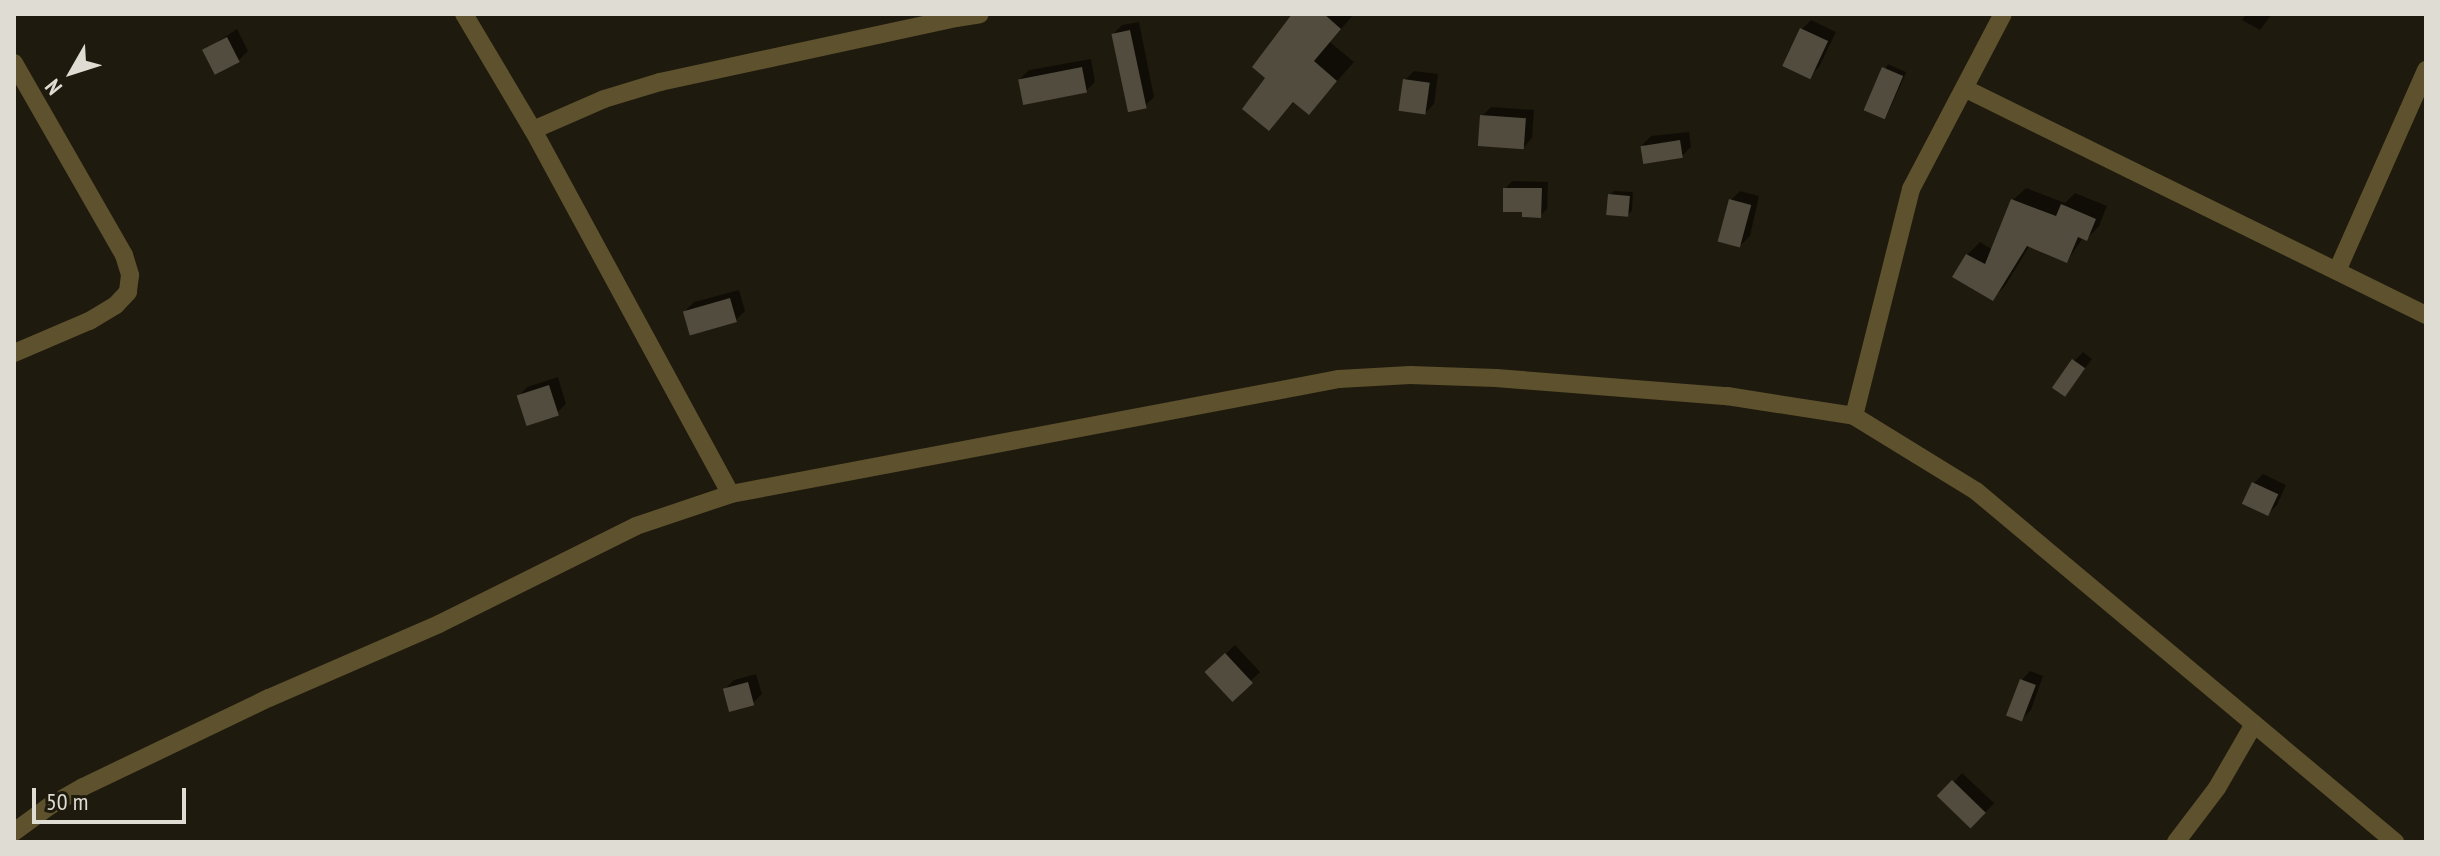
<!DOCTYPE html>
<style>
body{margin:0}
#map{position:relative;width:2440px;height:856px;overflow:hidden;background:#1f1a0e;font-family:"PT Sans Narrow",sans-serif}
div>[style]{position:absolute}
.shadow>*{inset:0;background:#0007;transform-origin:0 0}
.building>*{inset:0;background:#514c3e;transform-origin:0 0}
.street>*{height:18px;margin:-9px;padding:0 9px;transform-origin:9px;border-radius:9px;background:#5e512d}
span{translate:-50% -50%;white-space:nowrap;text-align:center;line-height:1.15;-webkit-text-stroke:8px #1f1a0e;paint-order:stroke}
.frame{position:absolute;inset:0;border:16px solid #dfdcd4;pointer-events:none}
.north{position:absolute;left:32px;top:32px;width:80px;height:80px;-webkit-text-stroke:6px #1f1a0e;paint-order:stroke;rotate:231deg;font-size:22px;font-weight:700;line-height:32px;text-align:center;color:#dfdcd4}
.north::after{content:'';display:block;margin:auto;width:28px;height:36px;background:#dfdcd4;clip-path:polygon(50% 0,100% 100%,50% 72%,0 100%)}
.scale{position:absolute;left:32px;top:788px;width:154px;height:36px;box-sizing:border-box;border:4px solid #dfdcd4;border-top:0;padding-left:10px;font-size:24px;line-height:28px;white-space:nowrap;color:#dfdcd4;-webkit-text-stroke:6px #1f1a0e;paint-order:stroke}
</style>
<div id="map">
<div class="shadow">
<div style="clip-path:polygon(1295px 14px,1354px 14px,1330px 42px,1354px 62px,1309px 113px,1295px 101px,1269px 129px,1268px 78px)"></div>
<div style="clip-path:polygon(2246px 14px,2272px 14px,2260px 30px,2242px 20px)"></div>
<div style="clip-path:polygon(1811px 20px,1836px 32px,1819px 67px,1810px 76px,1785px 65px,1802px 29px)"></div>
<div style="clip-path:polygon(1139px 22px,1154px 97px,1145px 106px,1113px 34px,1122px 25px)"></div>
<div style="clip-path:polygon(237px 29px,248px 51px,239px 60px,205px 50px)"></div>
<div style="clip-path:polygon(1091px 59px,1095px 82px,1086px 91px,1020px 79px,1029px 70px)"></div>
<div style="left:1888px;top:64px;width:20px;height:51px;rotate:24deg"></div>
<div style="clip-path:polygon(1414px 71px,1438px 74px,1434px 104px,1425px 113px,1405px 80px)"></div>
<div style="clip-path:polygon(1491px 107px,1534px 110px,1532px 138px,1524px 147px,1482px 116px)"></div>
<div style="clip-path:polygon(1689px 132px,1691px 147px,1682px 156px,1642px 145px,1651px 136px)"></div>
<div style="clip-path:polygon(1512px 181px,1548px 182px,1547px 209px,1540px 216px,1524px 210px,1505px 189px)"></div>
<div style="clip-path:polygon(2026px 188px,2065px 203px,2075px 193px,2107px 206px,2099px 226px,2087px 239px,2083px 238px,2067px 261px,2030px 245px,2005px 286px,1993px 298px,1967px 255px,1980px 242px,1993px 250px,2013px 200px)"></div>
<div style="clip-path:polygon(1614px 191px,1633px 192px,1632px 210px,1629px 214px,1610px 195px)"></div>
<div style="clip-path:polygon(1740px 191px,1759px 196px,1750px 236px,1741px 245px,1731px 200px)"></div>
<div style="clip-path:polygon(739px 290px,745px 311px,736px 320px,685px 311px,694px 302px)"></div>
<div style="clip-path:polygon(2083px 352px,2092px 359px,2065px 394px,2074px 361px)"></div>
<div style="clip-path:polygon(558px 377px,566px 404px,557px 413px,519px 396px,527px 387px)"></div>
<div style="clip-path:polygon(2263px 474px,2286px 485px,2277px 505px,2268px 514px,2254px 483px)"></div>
<div style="left:1235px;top:645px;width:37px;height:39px;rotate:47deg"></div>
<div style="clip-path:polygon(2030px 671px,2043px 676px,2031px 710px,2022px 719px,2022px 680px)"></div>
<div style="clip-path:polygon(756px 674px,762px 694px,753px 703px,725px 689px,734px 680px)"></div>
<div style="left:1962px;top:773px;width:44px;height:32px;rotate:43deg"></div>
</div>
<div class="building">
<div style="clip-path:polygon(1292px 14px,1324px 14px,1341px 29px,1314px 61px,1337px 81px,1309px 115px,1293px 102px,1269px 131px,1242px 109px,1265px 78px,1252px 67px)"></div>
<div style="left:1800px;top:28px;width:31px;height:42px;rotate:25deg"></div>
<div style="left:1130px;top:30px;width:80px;height:19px;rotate:78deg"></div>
<div style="left:227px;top:37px;width:28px;height:28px;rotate:63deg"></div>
<div style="left:1082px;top:67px;width:26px;height:65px;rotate:79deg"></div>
<div style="left:1882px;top:67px;width:23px;height:47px;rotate:23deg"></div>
<div style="left:1403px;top:79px;width:27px;height:32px;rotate:8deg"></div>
<div style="left:1480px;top:115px;width:46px;height:31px;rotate:4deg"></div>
<div style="left:1680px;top:140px;width:18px;height:40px;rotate:81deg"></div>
<div style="clip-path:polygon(1503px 188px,1542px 188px,1541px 218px,1522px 217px,1522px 212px,1503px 212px)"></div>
<div style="left:1608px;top:194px;width:22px;height:21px;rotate:5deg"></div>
<div style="left:1729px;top:199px;width:23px;height:44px;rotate:15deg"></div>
<div style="clip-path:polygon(2011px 199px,2056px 216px,2061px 204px,2096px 219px,2087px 241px,2078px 237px,2067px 263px,2027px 246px,1993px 301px,1952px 277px,1966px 254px,1985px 264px)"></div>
<div style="left:730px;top:298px;width:25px;height:49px;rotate:74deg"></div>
<div style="left:2072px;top:359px;width:16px;height:35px;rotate:35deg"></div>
<div style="left:549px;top:385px;width:32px;height:34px;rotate:72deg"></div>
<div style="left:2252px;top:482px;width:29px;height:24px;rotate:25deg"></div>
<div style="left:1225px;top:653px;width:41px;height:28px;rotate:47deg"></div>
<div style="left:2020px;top:679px;width:17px;height:39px;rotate:21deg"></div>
<div style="left:748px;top:682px;width:24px;height:26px;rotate:75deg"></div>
<div style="left:1952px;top:780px;width:47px;height:22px;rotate:44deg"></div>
</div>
<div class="street">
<div style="left:464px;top:14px;width:135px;rotate:59.3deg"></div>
<div style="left:533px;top:130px;width:414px;rotate:61.5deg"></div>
<div style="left:953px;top:14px;width:5px;rotate:53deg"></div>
<div style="left:956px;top:18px;width:24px;rotate:-9deg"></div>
<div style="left:14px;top:63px;width:221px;rotate:60.2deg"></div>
<div style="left:124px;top:255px;width:21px;rotate:73deg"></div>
<div style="left:130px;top:275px;width:17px;rotate:97deg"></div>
<div style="left:128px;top:292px;width:18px;rotate:133deg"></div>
<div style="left:116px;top:305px;width:31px;rotate:149deg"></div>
<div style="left:89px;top:321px;width:82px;rotate:156.9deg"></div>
<div style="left:1966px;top:89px;width:513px;rotate:26.17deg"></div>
<div style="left:533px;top:130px;width:77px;rotate:-23.6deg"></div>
<div style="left:604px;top:99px;width:59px;rotate:-16.9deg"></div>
<div style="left:660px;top:82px;width:303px;rotate:-12.2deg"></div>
<div style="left:2337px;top:271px;width:220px;rotate:-66.1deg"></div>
<div style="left:1854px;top:416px;width:143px;rotate:31.6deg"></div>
<div style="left:1976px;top:491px;width:547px;rotate:39.95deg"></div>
<div style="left:14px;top:832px;width:42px;rotate:-36.3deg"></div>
<div style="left:48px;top:807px;width:40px;rotate:-29.7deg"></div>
<div style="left:83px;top:787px;width:206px;rotate:-25.6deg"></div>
<div style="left:269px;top:698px;width:185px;rotate:-23.5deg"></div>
<div style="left:439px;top:624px;width:220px;rotate:-26.4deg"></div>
<div style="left:636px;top:526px;width:100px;rotate:-18.6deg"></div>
<div style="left:731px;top:494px;width:619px;rotate:-10.71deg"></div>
<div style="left:1339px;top:379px;width:71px;rotate:-3.2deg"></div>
<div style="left:1410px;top:375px;width:86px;rotate:2deg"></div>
<div style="left:1496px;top:378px;width:232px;rotate:4.5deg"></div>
<div style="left:1727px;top:396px;width:129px;rotate:8.9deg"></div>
<div style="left:1854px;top:416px;width:234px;rotate:-75.9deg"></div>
<div style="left:1911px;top:189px;width:198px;rotate:-62.3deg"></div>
<div style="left:2176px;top:842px;width:68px;rotate:-52.8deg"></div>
<div style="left:2217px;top:788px;width:74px;rotate:-60deg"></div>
</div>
<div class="frame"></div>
<div class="north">N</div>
<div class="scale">50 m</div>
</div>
